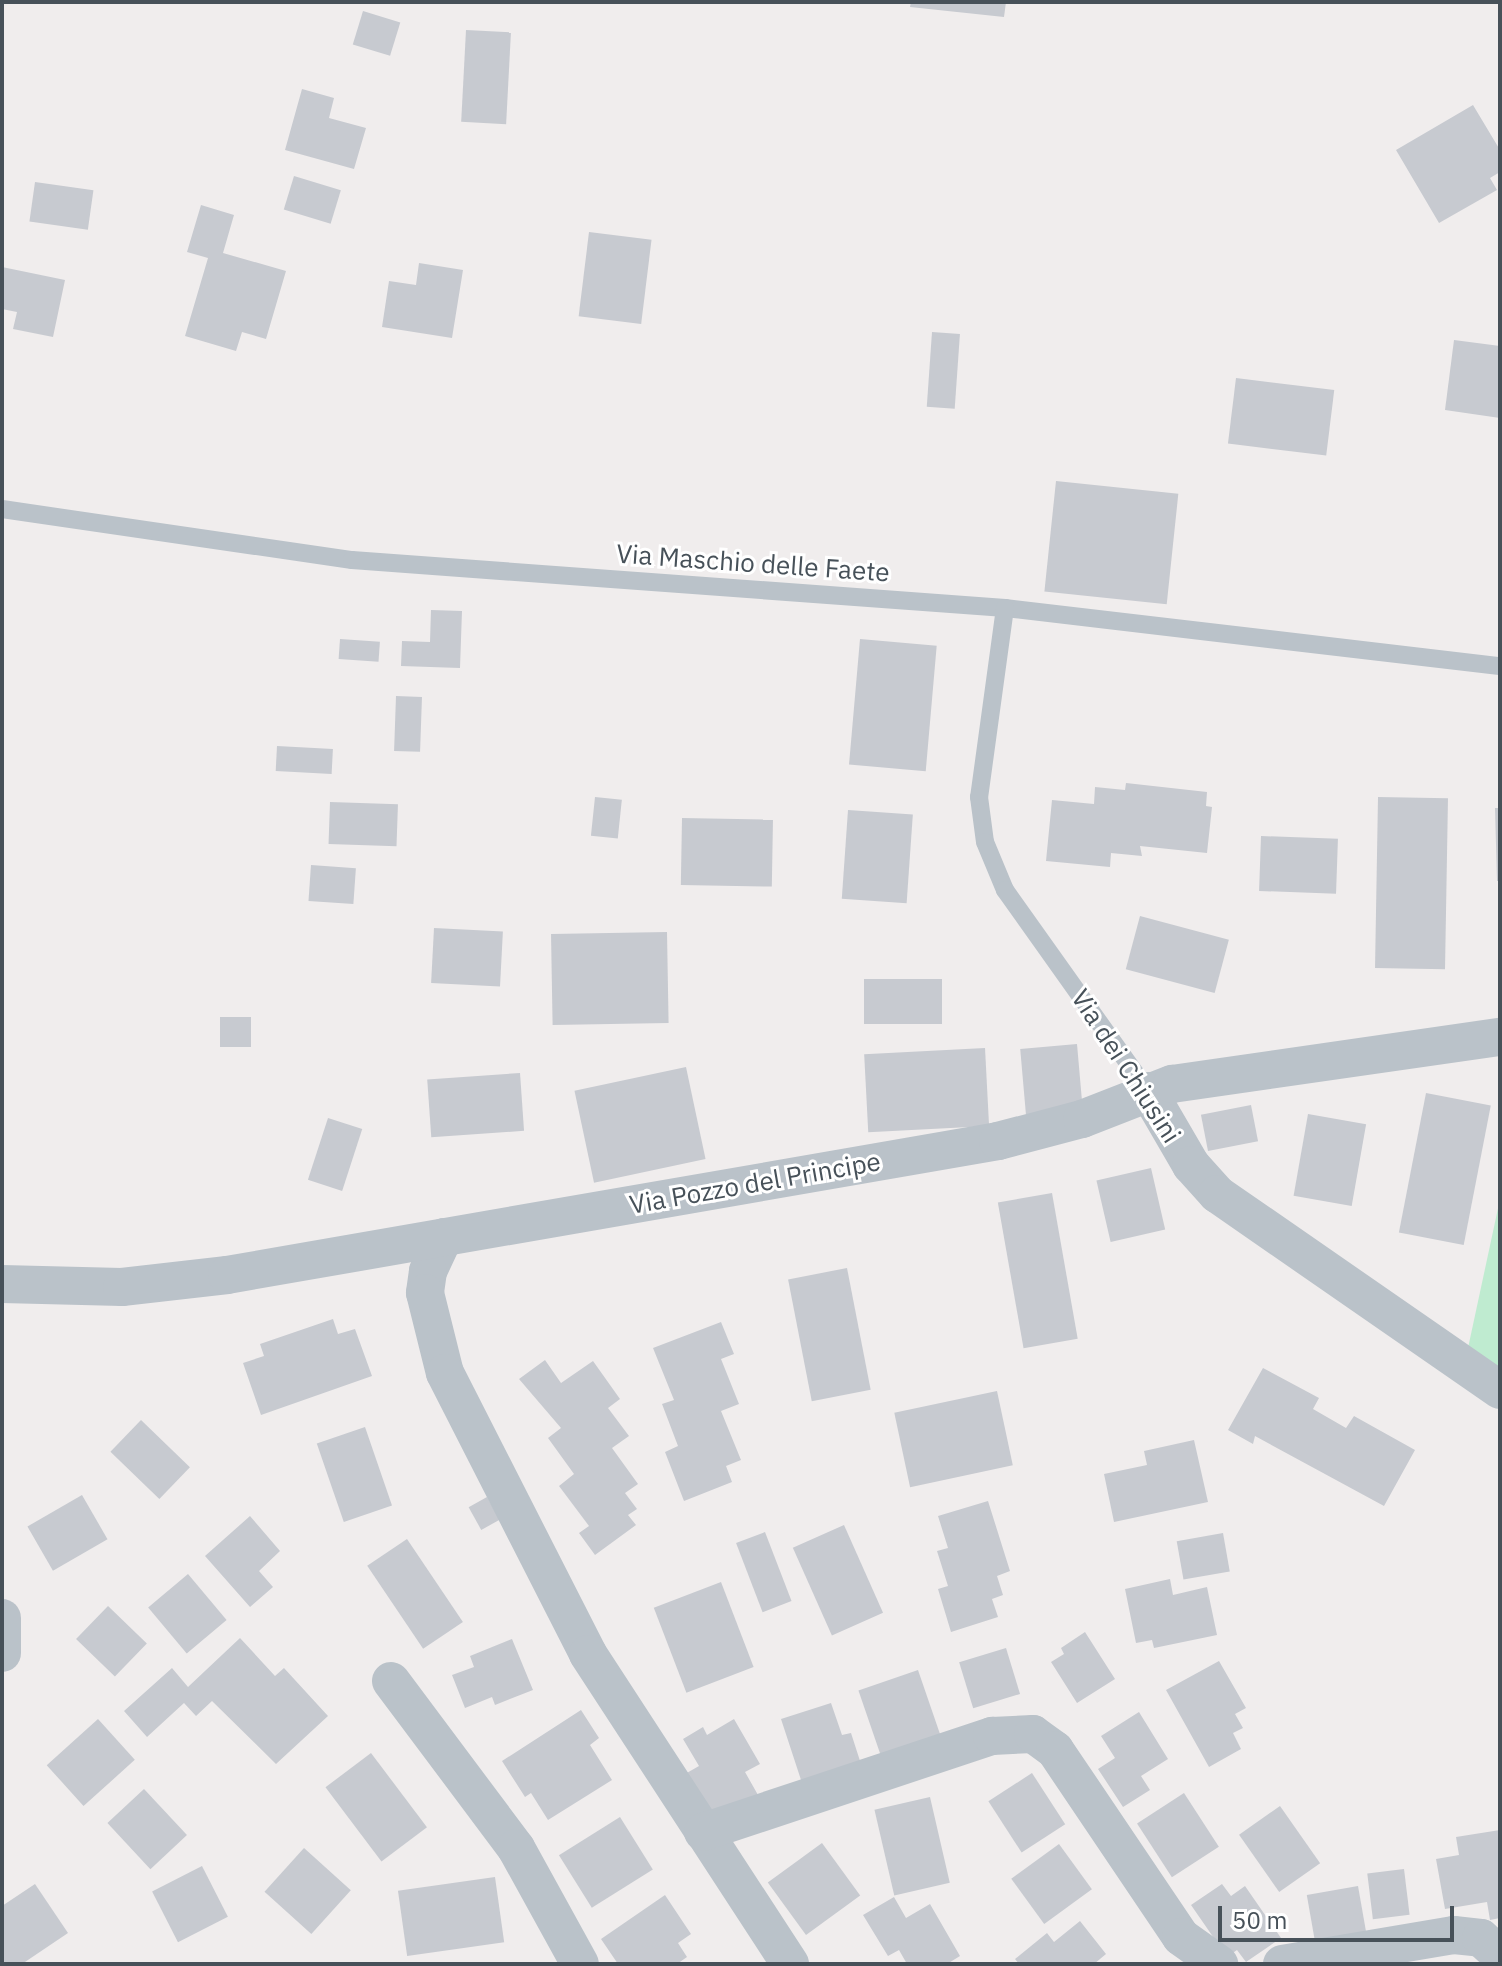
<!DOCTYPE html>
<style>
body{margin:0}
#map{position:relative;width:1502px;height:1966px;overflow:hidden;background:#f0eded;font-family:"IBM Plex Sans",sans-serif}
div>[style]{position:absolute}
.green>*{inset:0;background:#bfebd0}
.building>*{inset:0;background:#c7cad0;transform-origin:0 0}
.service>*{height:18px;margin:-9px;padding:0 9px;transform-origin:9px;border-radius:9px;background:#bac2c9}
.minor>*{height:38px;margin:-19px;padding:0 19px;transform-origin:19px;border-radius:19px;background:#bac2c9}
span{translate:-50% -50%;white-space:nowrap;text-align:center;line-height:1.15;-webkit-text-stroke:6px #fff;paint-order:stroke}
.street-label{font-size:26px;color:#475159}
.frame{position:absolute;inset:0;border:4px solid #475159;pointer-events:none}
.scale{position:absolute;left:1218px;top:1906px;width:236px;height:36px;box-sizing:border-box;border:4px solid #475159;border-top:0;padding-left:10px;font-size:24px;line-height:28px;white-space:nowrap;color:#475159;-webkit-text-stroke:6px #fff;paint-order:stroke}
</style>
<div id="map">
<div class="green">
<div style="clip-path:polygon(1500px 1199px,1500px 1370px,1468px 1348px)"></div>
</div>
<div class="building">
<div style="clip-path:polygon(911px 2px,1006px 2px,1004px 17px,910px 7px)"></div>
<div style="left:363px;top:11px;width:39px;height:35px;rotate:17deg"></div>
<div style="left:466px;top:30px;width:45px;height:92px;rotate:3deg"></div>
<div style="clip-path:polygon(302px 89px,334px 98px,329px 118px,366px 128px,354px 169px,285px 150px)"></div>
<div style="clip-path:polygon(1473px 105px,1500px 150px,1500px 172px,1490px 178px,1497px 190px,1439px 223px,1396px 150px)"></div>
<div style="left:294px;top:176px;width:49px;height:35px;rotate:17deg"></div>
<div style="left:35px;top:182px;width:59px;height:40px;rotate:8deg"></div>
<div style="clip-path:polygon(201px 205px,234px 215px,223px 253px,286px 271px,266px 339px,242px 332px,236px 351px,185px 336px,208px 258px,187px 252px)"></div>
<div style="left:589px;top:232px;width:63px;height:85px;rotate:7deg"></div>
<div style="clip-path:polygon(419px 263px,463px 270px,452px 338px,382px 327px,389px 281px,416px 285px)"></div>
<div style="clip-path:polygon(2px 267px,65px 280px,53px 337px,13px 329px,17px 312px,2px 309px)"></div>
<div style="left:932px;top:332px;width:28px;height:75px;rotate:4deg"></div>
<div style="clip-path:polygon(1454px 340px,1500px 346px,1500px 418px,1445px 410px)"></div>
<div style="left:1236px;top:378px;width:99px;height:66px;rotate:7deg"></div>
<div style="left:1056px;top:481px;width:123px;height:111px;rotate:6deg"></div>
<div style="clip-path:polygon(431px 610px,462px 611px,460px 668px,401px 666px,402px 641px,430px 642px)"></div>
<div style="left:340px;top:639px;width:40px;height:20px;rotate:4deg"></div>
<div style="left:860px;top:639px;width:77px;height:126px;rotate:5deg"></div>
<div style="left:396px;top:696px;width:26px;height:55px;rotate:2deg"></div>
<div style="left:277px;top:746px;width:56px;height:25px;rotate:3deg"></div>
<div style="clip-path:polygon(1126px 783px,1207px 792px,1206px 806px,1212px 807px,1207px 853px,1140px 846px,1142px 856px,1111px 853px,1110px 867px,1046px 861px,1052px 800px,1094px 804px,1095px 787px,1125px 790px)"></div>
<div style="left:595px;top:797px;width:27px;height:39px;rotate:6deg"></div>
<div style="left:1378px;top:797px;width:70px;height:171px;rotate:1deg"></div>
<div style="left:330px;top:802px;width:68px;height:42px;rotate:2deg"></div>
<div style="clip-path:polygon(1495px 808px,1500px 808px,1500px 881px,1497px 881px)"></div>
<div style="left:848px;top:810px;width:65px;height:89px;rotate:4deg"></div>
<div style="left:682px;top:818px;width:91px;height:67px;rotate:1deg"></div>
<div style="left:1261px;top:836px;width:77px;height:55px;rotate:2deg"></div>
<div style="left:311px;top:865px;width:45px;height:36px;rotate:4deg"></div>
<div style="left:1140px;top:916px;width:92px;height:55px;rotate:15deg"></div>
<div style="left:434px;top:928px;width:69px;height:55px;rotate:3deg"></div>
<div style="left:667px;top:932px;width:91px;height:116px;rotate:89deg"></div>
<div style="left:942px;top:979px;width:45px;height:78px;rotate:90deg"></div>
<div style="left:220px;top:1017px;width:31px;height:30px"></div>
<div style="left:1077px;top:1044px;width:66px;height:57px;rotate:85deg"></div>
<div style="left:985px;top:1048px;width:78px;height:121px;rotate:87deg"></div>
<div style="left:686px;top:1067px;width:94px;height:114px;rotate:78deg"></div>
<div style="left:520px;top:1073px;width:58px;height:93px;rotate:86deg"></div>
<div style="left:1426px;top:1093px;width:66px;height:142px;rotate:11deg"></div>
<div style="left:1251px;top:1105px;width:37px;height:51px;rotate:79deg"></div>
<div style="left:1308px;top:1114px;width:59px;height:83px;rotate:10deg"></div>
<div style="left:328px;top:1118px;width:36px;height:65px;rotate:18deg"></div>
<div style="left:1151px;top:1168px;width:63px;height:56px;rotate:77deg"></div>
<div style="left:1052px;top:1193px;width:148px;height:55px;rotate:80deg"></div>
<div style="left:847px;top:1268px;width:124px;height:60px;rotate:79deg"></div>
<div style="clip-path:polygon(333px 1319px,338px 1334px,355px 1329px,372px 1376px,261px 1415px,243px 1363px,264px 1356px,260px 1344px)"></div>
<div style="clip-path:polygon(721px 1322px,734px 1354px,721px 1359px,739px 1404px,721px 1411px,741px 1460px,726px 1466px,732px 1482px,684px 1501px,665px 1452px,678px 1446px,662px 1404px,674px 1400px,653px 1348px)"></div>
<div style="clip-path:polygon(545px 1360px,561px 1383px,593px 1361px,620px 1399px,608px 1408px,629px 1436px,612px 1448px,638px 1484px,625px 1493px,637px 1509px,628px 1515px,636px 1525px,595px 1555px,579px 1533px,589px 1526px,559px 1486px,574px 1474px,548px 1438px,561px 1428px,519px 1379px)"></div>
<div style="clip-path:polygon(1263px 1368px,1319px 1398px,1313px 1409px,1346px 1428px,1354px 1416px,1415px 1450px,1384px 1506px,1255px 1436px,1253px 1444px,1228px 1430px)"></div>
<div style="left:997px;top:1391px;width:76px;height:105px;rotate:78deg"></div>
<div style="left:141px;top:1420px;width:68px;height:44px;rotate:44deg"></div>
<div style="left:365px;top:1427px;width:83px;height:51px;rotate:71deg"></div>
<div style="clip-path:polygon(1194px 1440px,1208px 1502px,1114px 1522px,1104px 1474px,1147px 1465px,1144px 1451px)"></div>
<div style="left:82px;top:1495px;width:51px;height:63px;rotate:60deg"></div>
<div style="left:487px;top:1497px;width:26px;height:21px;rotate:61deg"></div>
<div style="clip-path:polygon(988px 1501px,1010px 1571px,997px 1576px,1003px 1595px,992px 1599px,998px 1617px,951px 1632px,938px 1589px,948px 1586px,937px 1551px,948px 1548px,938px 1516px)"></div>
<div style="clip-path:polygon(250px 1516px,280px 1551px,259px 1571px,273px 1587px,250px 1607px,205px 1556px)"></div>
<div style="left:844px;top:1525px;width:96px;height:56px;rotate:66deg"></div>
<div style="left:765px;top:1532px;width:74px;height:31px;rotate:69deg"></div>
<div style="left:1223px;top:1533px;width:39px;height:47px;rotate:80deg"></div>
<div style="left:407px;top:1539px;width:100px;height:48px;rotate:56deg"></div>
<div style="left:188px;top:1574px;width:60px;height:52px;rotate:50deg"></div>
<div style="clip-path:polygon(1170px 1579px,1173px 1595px,1207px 1587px,1217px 1635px,1154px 1648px,1152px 1640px,1136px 1643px,1125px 1589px)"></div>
<div style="left:721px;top:1582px;width:91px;height:72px;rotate:69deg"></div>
<div style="left:108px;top:1606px;width:54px;height:46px;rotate:44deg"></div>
<div style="clip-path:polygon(1085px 1632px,1115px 1679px,1077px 1703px,1051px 1662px,1064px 1654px,1061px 1648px)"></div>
<div style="clip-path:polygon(240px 1638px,275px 1676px,284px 1668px,328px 1716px,276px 1764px,212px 1701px,196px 1716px,184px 1703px,147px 1737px,124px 1711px,172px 1668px,188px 1687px)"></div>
<div style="clip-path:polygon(512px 1639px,533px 1690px,495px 1705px,492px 1697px,465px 1708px,452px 1675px,474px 1667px,470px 1656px)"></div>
<div style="left:1006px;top:1648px;width:48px;height:49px;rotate:73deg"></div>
<div style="clip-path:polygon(1219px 1661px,1246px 1708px,1235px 1714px,1243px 1728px,1233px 1733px,1241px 1749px,1209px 1767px,1166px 1690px)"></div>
<div style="left:918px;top:1670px;width:71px;height:63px;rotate:71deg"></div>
<div style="clip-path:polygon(831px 1703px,842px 1735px,851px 1733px,861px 1764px,802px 1783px,781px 1719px)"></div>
<div style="clip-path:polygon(581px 1710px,599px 1738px,590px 1745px,612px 1780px,548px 1820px,531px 1793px,525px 1797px,502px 1761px)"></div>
<div style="clip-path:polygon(1139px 1712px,1168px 1759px,1141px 1776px,1150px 1790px,1123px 1807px,1098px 1769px,1115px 1758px,1101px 1736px)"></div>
<div style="left:98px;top:1719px;width:55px;height:69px;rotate:48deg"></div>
<div style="clip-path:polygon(734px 1719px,760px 1764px,745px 1772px,758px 1795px,713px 1822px,685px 1774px,699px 1766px,683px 1739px,703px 1727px,707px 1735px)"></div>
<div style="left:371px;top:1753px;width:93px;height:57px;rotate:53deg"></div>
<div style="left:1032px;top:1773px;width:61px;height:52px;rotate:57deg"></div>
<div style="left:144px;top:1789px;width:63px;height:50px;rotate:47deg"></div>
<div style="left:1184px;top:1793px;width:64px;height:56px;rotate:57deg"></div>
<div style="left:930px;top:1797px;width:88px;height:57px;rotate:77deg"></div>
<div style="left:1280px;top:1806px;width:70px;height:50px;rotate:55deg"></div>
<div style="left:620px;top:1817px;width:62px;height:72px;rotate:58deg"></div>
<div style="clip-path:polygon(1500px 1830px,1500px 1918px,1490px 1920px,1487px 1902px,1445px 1909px,1436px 1859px,1459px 1855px,1456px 1837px)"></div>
<div style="left:822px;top:1843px;width:65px;height:67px;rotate:54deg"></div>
<div style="left:1059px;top:1844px;width:56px;height:59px;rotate:54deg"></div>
<div style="left:304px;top:1848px;width:63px;height:59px;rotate:42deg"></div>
<div style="left:202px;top:1866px;width:57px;height:56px;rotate:63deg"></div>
<div style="left:1404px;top:1869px;width:46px;height:37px;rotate:83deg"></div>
<div style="left:495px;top:1877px;width:66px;height:98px;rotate:82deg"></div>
<div style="clip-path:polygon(35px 1884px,68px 1933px,22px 1964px,2px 1964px,2px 1906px)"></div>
<div style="clip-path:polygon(1222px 1884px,1231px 1896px,1245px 1886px,1281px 1938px,1246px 1962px,1237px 1950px,1227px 1957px,1191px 1905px)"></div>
<div style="left:1358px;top:1886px;width:51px;height:52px;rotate:80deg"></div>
<div style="clip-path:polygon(665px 1895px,691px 1934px,678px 1943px,687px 1957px,677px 1964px,618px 1964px,601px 1939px)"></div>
<div style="clip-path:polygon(894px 1897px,906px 1918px,930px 1904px,960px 1956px,947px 1964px,907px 1964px,899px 1950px,888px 1956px,863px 1915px)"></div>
<div style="clip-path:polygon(1080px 1921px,1106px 1954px,1094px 1964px,1019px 1964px,1015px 1959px,1047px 1933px,1054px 1942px)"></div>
</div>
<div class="service">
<div style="left:2px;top:509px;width:354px;rotate:8.3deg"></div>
<div style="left:352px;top:560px;width:655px;rotate:4.2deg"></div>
<div style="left:1005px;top:608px;width:498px;rotate:6.7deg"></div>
<div style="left:1005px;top:608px;width:191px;rotate:97.8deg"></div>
<div style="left:979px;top:797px;width:45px;rotate:82.4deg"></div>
<div style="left:985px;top:842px;width:52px;rotate:67.4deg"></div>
<div style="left:1005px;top:890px;width:247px;rotate:54.6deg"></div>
</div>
<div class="minor">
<div style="left:1148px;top:1091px;width:86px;rotate:59.8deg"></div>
<div style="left:1191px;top:1165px;width:39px;rotate:48deg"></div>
<div style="left:1217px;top:1194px;width:344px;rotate:34.7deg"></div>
<div style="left:444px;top:1237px;width:38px;rotate:115deg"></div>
<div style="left:428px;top:1271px;width:22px;rotate:98deg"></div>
<div style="left:425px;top:1293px;width:82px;rotate:76deg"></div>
<div style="left:445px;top:1373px;width:315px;rotate:63deg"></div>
<div style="left:588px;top:1654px;width:370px;rotate:56.9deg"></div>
<div style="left:2px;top:1284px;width:120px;rotate:1.4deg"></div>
<div style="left:122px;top:1287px;width:106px;rotate:-6.5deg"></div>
<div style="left:227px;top:1275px;width:783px;rotate:-9.86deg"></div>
<div style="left:998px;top:1141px;width:87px;rotate:-14.7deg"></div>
<div style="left:1082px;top:1119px;width:97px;rotate:-21.3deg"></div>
<div style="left:1172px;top:1084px;width:331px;rotate:-8.2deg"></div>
<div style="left:2px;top:1618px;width:35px;rotate:90deg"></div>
<div style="left:391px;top:1681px;width:209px;rotate:53.2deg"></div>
<div style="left:516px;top:1848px;width:132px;rotate:61.1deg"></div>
<div style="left:703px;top:1832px;width:305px;rotate:-18.4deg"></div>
<div style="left:992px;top:1736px;width:41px;rotate:-2.8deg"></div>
<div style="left:1033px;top:1734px;width:27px;rotate:36deg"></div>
<div style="left:1055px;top:1750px;width:225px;rotate:56deg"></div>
<div style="left:1181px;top:1937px;width:47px;rotate:35.4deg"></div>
<div style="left:1282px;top:1964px;width:174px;rotate:-9.6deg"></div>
<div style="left:1454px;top:1935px;width:27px;rotate:6deg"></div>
<div style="left:1481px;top:1938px;width:25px;rotate:42deg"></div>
</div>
<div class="street-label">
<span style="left:753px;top:563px;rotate:4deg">Via Maschio delle Faete</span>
<span style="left:1126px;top:1066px;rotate:57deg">Via dei Chiusini</span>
<span style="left:755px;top:1183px;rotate:-10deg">Via Pozzo del Principe</span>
</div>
<div class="frame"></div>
<div class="scale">50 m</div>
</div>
